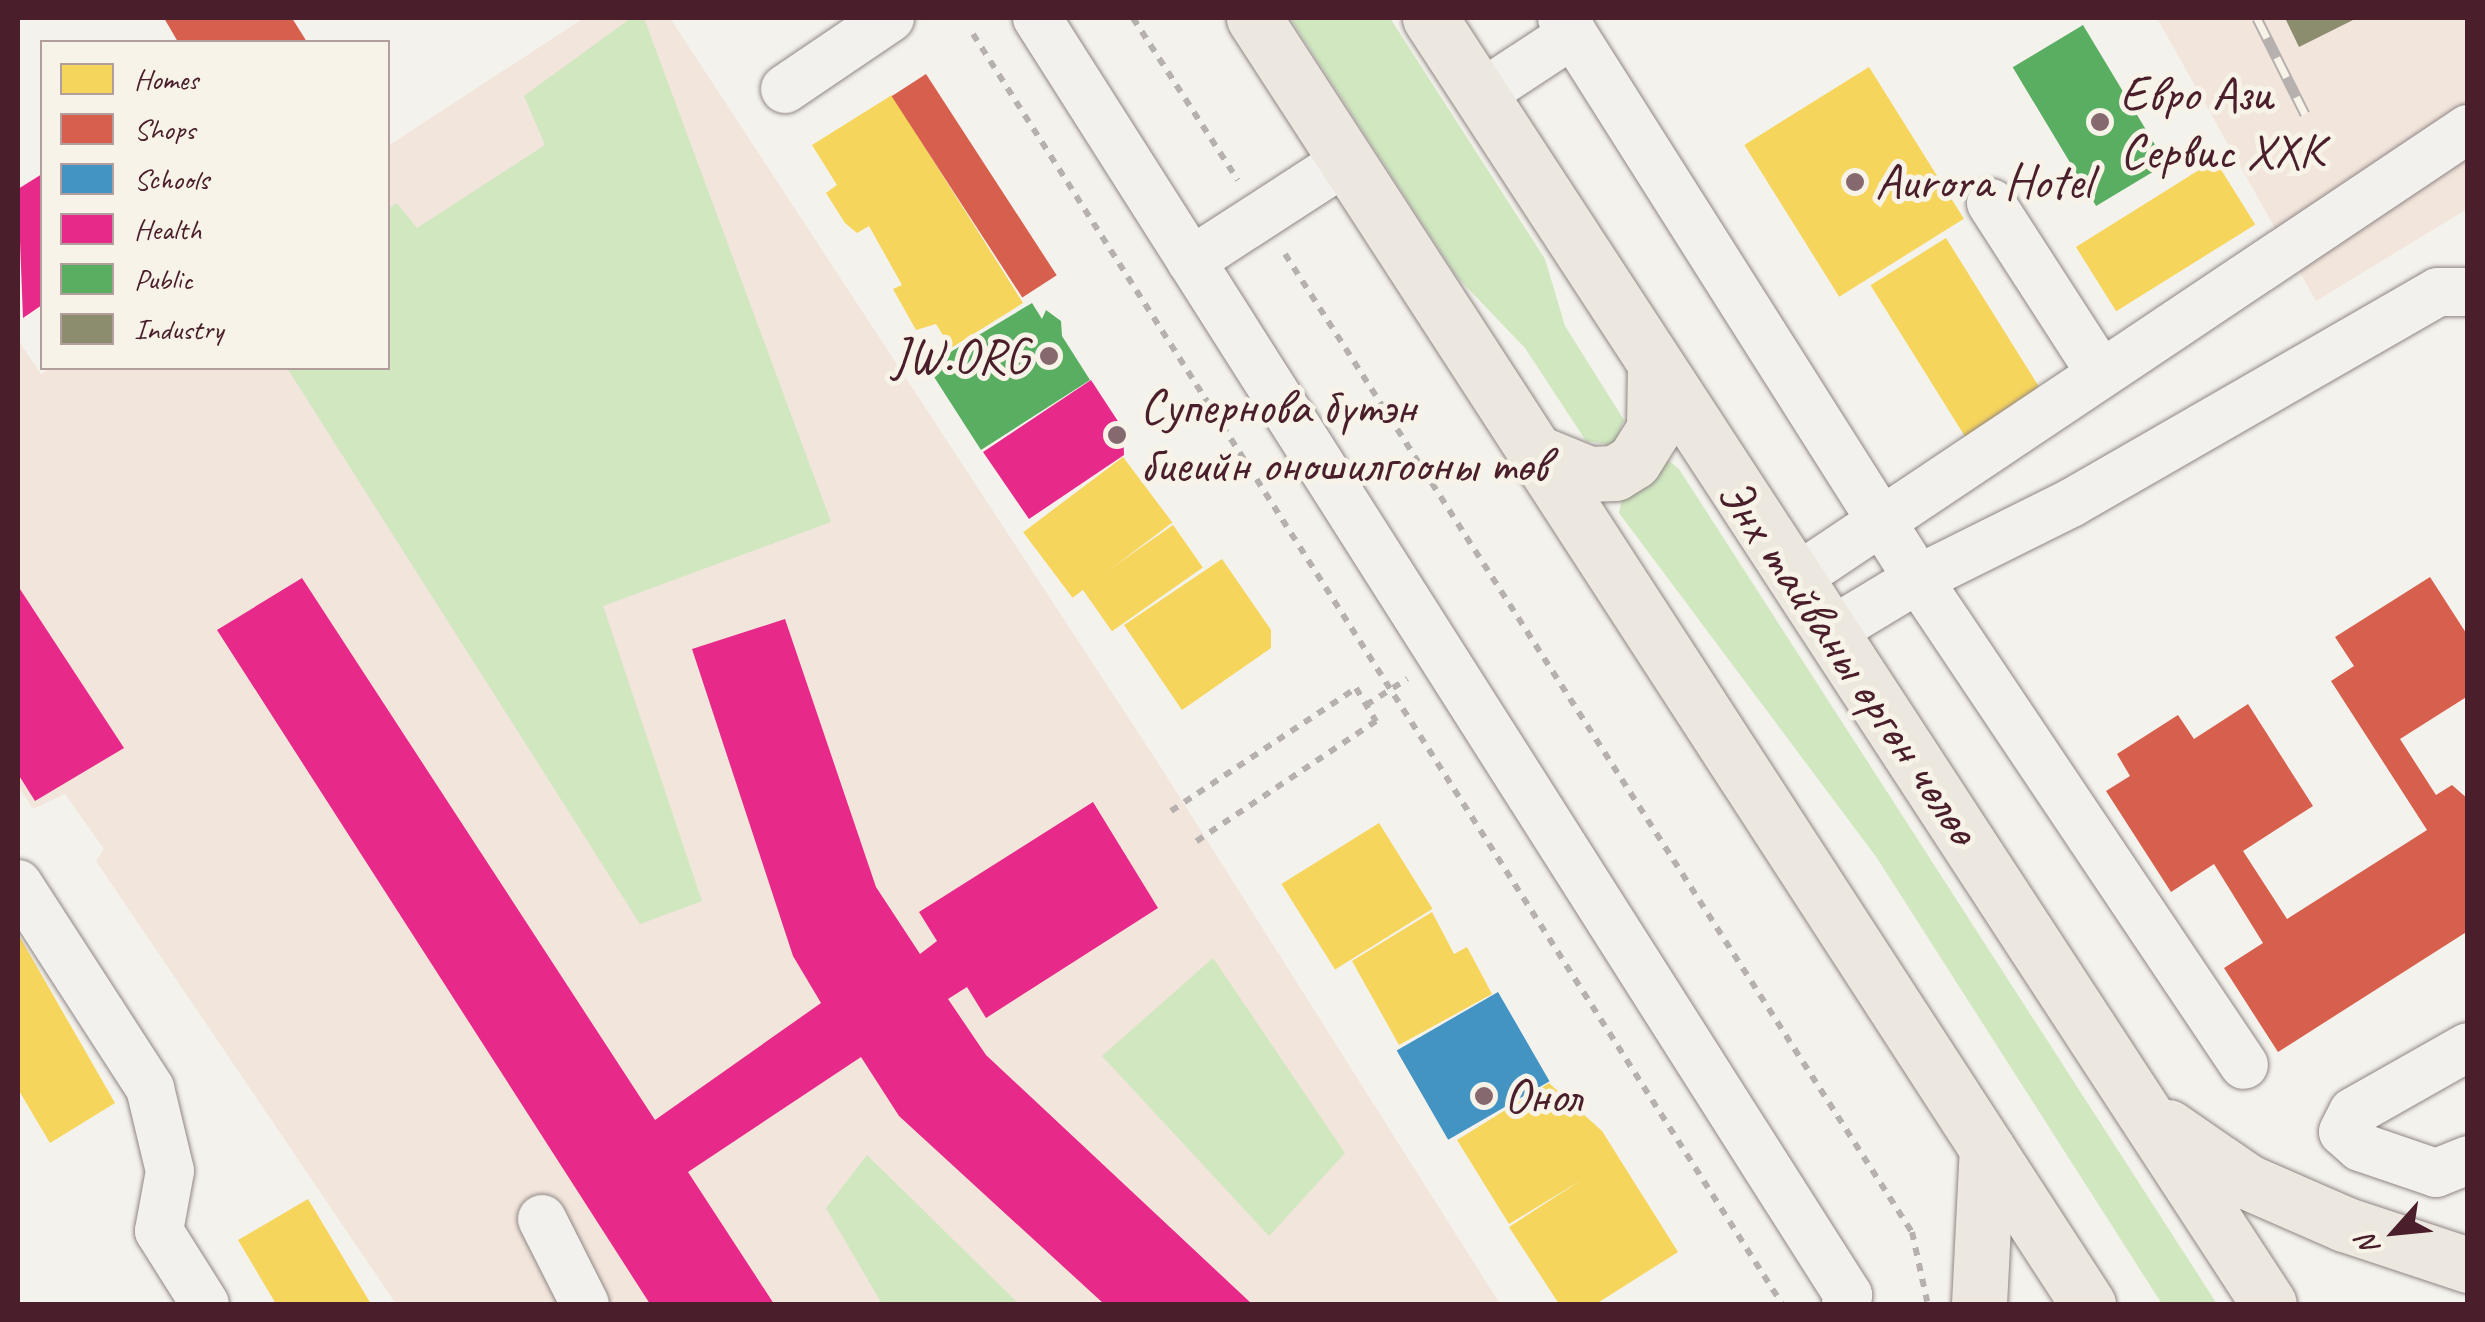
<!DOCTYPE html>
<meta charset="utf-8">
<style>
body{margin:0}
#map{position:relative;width:2485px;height:1322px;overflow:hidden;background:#f4f2ec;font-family:Caveat,sans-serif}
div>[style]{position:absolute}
.built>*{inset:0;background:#f2e5db}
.green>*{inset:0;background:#d0e7c0}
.homes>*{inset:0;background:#f6d55c;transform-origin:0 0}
.shops>*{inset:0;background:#d6604d;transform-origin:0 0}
.schools>*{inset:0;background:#4393c3;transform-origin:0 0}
.health>*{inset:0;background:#e7298a}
.public>*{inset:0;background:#5aae61;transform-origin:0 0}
.industry>*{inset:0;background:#8c8c6e}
.path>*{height:6px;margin-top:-3px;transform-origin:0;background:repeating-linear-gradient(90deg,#b6b0ae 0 8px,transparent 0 16px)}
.roads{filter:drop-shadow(0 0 2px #8f8685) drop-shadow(0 0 2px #8f8685)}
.minor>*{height:48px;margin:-24px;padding:0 24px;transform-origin:24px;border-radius:24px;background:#f2f1ed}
.highway>*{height:55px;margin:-27.5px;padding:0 27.5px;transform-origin:27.5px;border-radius:27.5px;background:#ede8df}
.rail>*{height:11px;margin-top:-5.5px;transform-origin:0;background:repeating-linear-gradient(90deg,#f7f3e8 0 22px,#b6b0ae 0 44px);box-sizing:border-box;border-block:2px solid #b6b0ae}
.dots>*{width:28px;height:28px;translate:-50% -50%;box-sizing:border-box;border:5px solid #f7f3e8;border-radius:50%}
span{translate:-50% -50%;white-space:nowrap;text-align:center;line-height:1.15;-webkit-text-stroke:10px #f7f3e8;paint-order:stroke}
.poi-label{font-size:50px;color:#4a1f2b}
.left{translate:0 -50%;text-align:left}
.right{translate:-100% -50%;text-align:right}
.street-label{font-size:50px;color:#4a1f2b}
.frame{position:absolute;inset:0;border:20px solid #4a1f2b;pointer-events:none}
.legend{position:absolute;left:40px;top:40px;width:350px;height:330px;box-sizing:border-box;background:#f7f3e8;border:2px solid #b29e9c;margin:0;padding:12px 18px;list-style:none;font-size:30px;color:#4a1f2b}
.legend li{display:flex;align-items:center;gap:20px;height:50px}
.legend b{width:50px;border:2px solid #b29e9c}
.north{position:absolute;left:2345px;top:1182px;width:100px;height:100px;-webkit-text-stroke:8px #f7f3e8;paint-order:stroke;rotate:243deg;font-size:28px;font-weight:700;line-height:40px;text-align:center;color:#4a1f2b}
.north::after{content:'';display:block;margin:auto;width:35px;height:45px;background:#4a1f2b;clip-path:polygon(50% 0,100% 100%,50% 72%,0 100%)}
</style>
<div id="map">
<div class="built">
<div style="clip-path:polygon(584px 18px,670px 18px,1160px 766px,1500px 1304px,396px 1304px,96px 861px,104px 849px,65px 794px,33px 809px,18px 785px,18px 340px,41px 374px,51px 368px,388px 368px,388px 146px)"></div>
<div style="clip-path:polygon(2157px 18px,2467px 18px,2467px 209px,2316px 301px)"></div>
</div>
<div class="green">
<div style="clip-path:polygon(631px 18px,644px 18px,831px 522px,603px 606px,702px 901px,640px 924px,287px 368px,388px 368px,388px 209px,397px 203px,417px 228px,545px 145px,524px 96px)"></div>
<div style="clip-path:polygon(1290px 18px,1390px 18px,1545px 259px,1565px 326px,1624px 420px,1614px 445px,1586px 441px,1525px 348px,1457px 277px)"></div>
<div style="clip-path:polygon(1665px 458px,1679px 469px,2217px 1304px,2162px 1304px,1877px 858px,1619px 513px,1623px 493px)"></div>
<div style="clip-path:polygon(1213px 958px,1345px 1153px,1269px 1236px,1102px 1056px)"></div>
<div style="clip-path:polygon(867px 1155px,1019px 1304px,882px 1304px,826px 1208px)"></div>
</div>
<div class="homes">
<div style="left:1869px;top:67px;width:179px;height:147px;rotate:58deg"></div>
<div style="clip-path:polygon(892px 95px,1023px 303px,951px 348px,936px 324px,916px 330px,893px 289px,902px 285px,869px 226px,857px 233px,845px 223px,826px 193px,837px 185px,812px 145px)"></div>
<div style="left:2215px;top:160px;width:76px;height:164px;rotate:58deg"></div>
<div style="left:1946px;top:238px;width:181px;height:89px;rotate:58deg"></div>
<div style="left:1123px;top:457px;width:82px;height:125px;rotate:53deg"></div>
<div style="left:1173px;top:525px;width:52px;height:111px;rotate:55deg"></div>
<div style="clip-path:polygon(1222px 559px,1271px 630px,1271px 648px,1182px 710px,1124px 625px)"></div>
<div style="left:1379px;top:823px;width:101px;height:115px;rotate:58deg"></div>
<div style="clip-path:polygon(1432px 912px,1454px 954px,1467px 947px,1492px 994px,1399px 1045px,1352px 961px)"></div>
<div style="clip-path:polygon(18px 934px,115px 1103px,50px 1143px,18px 1089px)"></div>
<div style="clip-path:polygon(1549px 1083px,1602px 1131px,1678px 1252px,1596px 1304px,1559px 1304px,1509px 1227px,1583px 1179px,1509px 1224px,1457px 1140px)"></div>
<div style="clip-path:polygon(308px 1199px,371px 1304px,276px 1304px,238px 1240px)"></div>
</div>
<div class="shops">
<div style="clip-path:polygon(164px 18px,292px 18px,307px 42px,178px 42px)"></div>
<div style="left:926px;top:74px;width:240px;height:41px;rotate:57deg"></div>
<div style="clip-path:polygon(2430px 577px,2468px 636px,2468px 696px,2400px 739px,2436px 795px,2452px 785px,2468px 799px,2468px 931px,2278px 1052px,2224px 968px,2263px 943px,2214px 864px,2171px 892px,2106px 791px,2130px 776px,2117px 754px,2178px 715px,2194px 739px,2248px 704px,2313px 806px,2243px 851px,2287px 919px,2427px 830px,2331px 681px,2354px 666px,2335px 637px)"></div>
</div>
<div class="schools">
<div style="left:1498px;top:992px;width:103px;height:117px;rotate:60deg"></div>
</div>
<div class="health">
<div style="clip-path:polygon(42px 174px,42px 305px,23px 318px,18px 189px)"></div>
<div style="clip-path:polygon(1091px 380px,1123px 429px,1124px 455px,1029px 519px,983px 452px)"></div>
<div style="clip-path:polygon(302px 578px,655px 1120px,821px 1003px,793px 956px,692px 649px,785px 619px,876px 887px,920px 954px,937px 941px,919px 912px,1093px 802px,1158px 908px,986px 1018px,967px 987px,948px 999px,986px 1055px,1252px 1304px,1104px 1304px,899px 1116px,861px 1057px,688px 1172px,774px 1304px,650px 1304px,217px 630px)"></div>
<div style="clip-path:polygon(18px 586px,124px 748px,35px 801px,18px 774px)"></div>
</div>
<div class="public">
<div style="left:2083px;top:25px;width:162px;height:82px;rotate:59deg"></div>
<div style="clip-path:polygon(1032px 303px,1042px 319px,1046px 310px,1061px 321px,1062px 336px,1090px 380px,981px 450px,927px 366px)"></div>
</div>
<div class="industry">
<div style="clip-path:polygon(2285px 18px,2357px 18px,2299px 47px)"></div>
</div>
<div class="path">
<div style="left:1133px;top:18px;width:193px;rotate:57.1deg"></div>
<div style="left:973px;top:34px;width:1506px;rotate:57.5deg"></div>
<div style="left:1285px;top:254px;width:1162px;rotate:57.34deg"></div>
<div style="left:1912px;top:1232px;width:71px;rotate:77.7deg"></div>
<div style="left:1366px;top:705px;width:49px;rotate:-32.4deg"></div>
<div style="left:1171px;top:811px;width:222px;rotate:-33.6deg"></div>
<div style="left:1356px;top:688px;width:39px;rotate:59deg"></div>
<div style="left:1376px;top:721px;width:221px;rotate:146.2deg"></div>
</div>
<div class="roads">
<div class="minor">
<div style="left:1037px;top:18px;width:1513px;rotate:57.58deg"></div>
<div style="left:1848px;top:1295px;width:9px;rotate:103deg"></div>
<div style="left:1573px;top:34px;width:645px;rotate:57.67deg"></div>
<div style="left:1918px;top:579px;width:171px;rotate:-26.4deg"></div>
<div style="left:2071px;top:503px;width:423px;rotate:-29.9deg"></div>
<div style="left:2438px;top:292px;width:30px"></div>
<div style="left:785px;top:89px;width:127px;rotate:-34.1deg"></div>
<div style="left:1480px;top:95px;width:111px;rotate:-33.3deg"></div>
<div style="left:1573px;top:34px;width:19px;rotate:-125deg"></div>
<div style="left:1991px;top:203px;width:203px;rotate:57.2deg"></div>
<div style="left:1191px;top:261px;width:186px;rotate:-32.9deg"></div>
<div style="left:1795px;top:579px;width:810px;rotate:-33.77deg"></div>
<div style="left:1830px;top:632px;width:103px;rotate:-31.1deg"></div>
<div style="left:1918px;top:579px;width:585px;rotate:56.15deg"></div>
<div style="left:18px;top:884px;width:243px;rotate:57.1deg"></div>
<div style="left:150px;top:1088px;width:85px;rotate:76.5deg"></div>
<div style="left:170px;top:1171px;width:61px;rotate:100.4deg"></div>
<div style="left:159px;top:1231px;width:86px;rotate:57.8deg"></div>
<div style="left:2468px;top:1047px;width:132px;rotate:150.5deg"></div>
<div style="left:2353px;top:1112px;width:22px;rotate:117deg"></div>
<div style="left:2343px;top:1132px;width:23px;rotate:41deg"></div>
<div style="left:2360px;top:1147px;width:80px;rotate:18.9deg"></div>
<div style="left:2436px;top:1173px;width:35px;rotate:-22deg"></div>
<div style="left:542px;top:1219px;width:95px;rotate:63.2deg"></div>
</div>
<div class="highway">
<div style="left:1254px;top:18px;width:1533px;rotate:57.04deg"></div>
<div style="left:1430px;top:18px;width:1535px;rotate:56.88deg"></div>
<div style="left:1540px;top:454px;width:53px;rotate:22.2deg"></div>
<div style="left:1589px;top:474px;width:26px;rotate:-2deg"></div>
<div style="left:1615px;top:473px;width:22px;rotate:-32deg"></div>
<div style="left:1634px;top:461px;width:38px;rotate:-58deg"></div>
<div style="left:1654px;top:429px;width:61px;rotate:-89.1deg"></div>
<div style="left:2168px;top:1127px;width:97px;rotate:34.5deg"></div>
<div style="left:2248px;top:1182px;width:105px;rotate:23.6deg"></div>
<div style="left:2344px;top:1224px;width:131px;rotate:18.3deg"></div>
<div style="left:1979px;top:1304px;width:156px;rotate:-87.1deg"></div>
</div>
</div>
<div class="rail">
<div style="left:2257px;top:18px;width:107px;rotate:63.4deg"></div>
</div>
<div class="dots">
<div style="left:2100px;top:122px;background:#86696f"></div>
<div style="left:1855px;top:182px;background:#86696f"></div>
<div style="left:1049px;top:356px;background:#86696f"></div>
<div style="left:1117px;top:435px;background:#86696f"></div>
<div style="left:1484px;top:1096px;background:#86696f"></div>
</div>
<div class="poi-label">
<span class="left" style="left:2120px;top:122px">Евро Ази<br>Сервис ХХК</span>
<span class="left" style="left:1875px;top:182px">Aurora Hotel</span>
<span class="right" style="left:1029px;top:356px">JW.ORG</span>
<span class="left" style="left:1140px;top:435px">Супернова бүтэн<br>биеийн оношилгооны төв</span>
<span class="left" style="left:1504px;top:1096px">Онол</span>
</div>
<div class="street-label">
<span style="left:1849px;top:661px;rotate:56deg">Энх тайваны өргөн чөлөө</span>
</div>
<div class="frame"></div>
<ul class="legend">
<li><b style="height:28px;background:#f6d55c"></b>Homes</li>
<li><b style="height:28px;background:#d6604d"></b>Shops</li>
<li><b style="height:28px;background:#4393c3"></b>Schools</li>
<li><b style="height:28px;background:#e7298a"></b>Health</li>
<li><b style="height:28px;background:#5aae61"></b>Public</li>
<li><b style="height:28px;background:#8c8c6e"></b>Industry</li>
</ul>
<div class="north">N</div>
</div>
